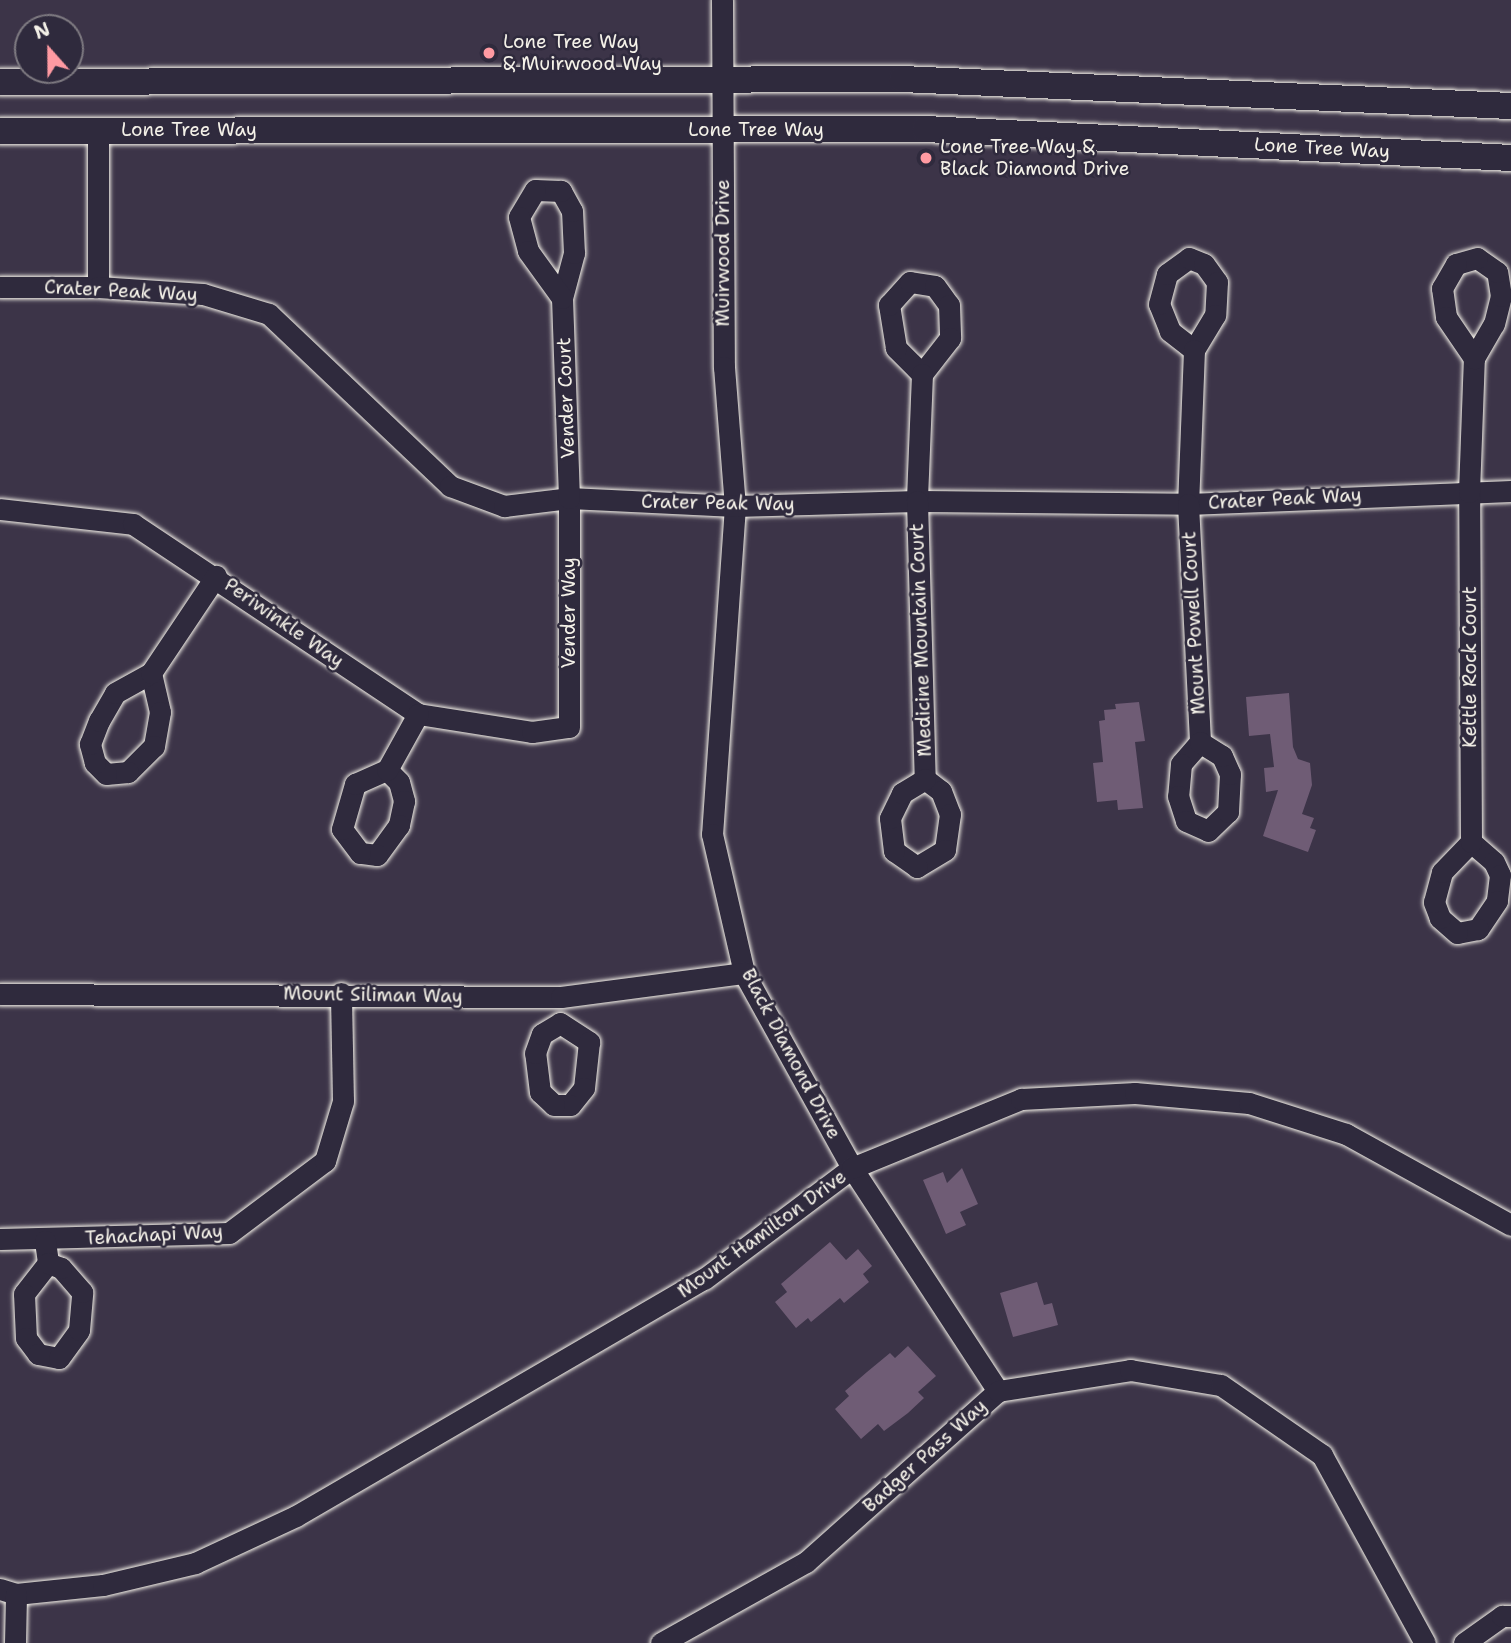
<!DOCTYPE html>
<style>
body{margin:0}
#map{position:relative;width:1511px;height:1643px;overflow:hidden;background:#3c3448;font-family:"Shantell Sans",sans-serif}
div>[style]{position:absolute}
.building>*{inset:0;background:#6f5c75}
.roads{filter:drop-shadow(0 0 2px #f4f1e8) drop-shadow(0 0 2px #f4f1e8)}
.minor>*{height:21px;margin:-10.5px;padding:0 10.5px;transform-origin:10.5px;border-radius:10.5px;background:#2f2a3d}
.major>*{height:26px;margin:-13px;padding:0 13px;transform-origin:13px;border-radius:13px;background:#2f2a3d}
.dots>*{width:19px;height:19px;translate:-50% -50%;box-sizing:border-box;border:4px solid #2f2a3d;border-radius:50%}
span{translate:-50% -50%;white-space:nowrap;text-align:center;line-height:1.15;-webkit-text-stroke:5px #2f2a3d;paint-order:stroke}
.poi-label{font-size:19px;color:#f4f1e8}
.left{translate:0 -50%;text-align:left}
.street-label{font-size:19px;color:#f4f1e8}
.north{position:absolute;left:14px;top:14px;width:70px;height:70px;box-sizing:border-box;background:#2f2a3d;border:2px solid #7e7a81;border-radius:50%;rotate:339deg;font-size:19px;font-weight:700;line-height:28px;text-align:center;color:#f4f1e8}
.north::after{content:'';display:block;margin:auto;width:24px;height:32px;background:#ff9aa2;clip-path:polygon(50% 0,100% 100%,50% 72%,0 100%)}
</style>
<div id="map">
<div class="building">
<div style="clip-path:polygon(1289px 693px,1293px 747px,1298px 759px,1310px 763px,1312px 785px,1302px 814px,1314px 818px,1310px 828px,1316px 830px,1308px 852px,1263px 836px,1278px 790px,1266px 792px,1264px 768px,1274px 767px,1270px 734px,1249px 736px,1246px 697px)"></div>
<div style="clip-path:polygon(1139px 702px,1145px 741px,1135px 742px,1143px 808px,1118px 810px,1117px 800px,1097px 802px,1093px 763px,1103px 762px,1099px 721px,1105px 720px,1104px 710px,1116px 709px,1115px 704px)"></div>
<div style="clip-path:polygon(962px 1168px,978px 1204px,960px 1212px,966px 1225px,946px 1234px,923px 1180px,943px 1172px,947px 1183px)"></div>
<div style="clip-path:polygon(830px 1242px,846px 1260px,858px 1249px,872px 1266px,863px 1274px,869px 1282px,844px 1303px,840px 1298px,811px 1322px,808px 1318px,796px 1328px,775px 1302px,787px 1292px,781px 1284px)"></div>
<div style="clip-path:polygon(1037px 1282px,1044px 1305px,1052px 1303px,1058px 1325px,1013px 1337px,1000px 1293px)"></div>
<div style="clip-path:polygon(908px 1346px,936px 1376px,918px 1392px,924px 1398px,908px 1413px,884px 1431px,878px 1424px,861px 1439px,835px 1409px,849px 1396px,845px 1391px,867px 1372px,890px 1353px,895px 1358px)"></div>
</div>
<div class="roads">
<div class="minor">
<div style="left:722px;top:0;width:367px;rotate:89.7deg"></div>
<div style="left:724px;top:367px;width:139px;rotate:85.5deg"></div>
<div style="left:735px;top:506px;width:329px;rotate:94deg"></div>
<div style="left:712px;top:834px;width:143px;rotate:77deg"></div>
<div style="left:744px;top:973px;width:223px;rotate:61deg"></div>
<div style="left:852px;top:1168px;width:267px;rotate:56.8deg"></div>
<div style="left:98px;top:130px;width:157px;rotate:90deg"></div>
<div style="left:0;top:287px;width:98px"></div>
<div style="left:98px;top:287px;width:105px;rotate:3.8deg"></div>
<div style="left:203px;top:294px;width:69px;rotate:16.9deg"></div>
<div style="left:269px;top:314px;width:250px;rotate:43.5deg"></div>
<div style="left:450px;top:486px;width:58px;rotate:20.3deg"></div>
<div style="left:504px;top:506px;width:65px;rotate:-7deg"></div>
<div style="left:569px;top:498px;width:166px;rotate:2.8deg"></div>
<div style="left:735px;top:506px;width:182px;rotate:-1.6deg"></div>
<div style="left:917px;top:501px;width:271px;rotate:0.6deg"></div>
<div style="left:1188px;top:504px;width:323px;rotate:-2.3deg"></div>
<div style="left:1194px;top:350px;width:31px;rotate:-142deg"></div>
<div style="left:1170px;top:331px;width:29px;rotate:-112deg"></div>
<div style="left:1159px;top:304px;width:31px;rotate:-75deg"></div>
<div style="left:1167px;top:274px;width:27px;rotate:-36deg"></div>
<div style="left:1189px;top:258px;width:16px;rotate:22deg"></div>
<div style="left:1204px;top:264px;width:22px;rotate:54deg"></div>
<div style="left:1217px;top:282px;width:33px;rotate:93deg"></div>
<div style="left:1215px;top:315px;width:41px;rotate:121deg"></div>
<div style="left:1194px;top:350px;width:154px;rotate:92.2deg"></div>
<div style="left:1188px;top:504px;width:238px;rotate:87.1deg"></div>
<div style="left:1200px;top:742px;width:29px;rotate:131deg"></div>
<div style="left:1181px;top:764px;width:32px;rotate:95deg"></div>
<div style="left:1178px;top:796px;width:26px;rotate:72deg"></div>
<div style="left:1186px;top:821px;width:24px;rotate:24deg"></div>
<div style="left:1208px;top:831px;width:28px;rotate:-44deg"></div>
<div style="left:1228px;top:812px;width:38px;rotate:-87deg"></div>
<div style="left:1230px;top:774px;width:20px;rotate:-114deg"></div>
<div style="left:1222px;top:756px;width:26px;rotate:-148deg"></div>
<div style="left:922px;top:374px;width:37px;rotate:-135deg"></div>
<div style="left:896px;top:348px;width:44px;rotate:-99.2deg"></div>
<div style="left:889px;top:305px;width:31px;rotate:-48deg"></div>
<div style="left:910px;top:282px;width:25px;rotate:9deg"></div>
<div style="left:935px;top:286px;width:24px;rotate:54deg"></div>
<div style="left:949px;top:305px;width:33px;rotate:88deg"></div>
<div style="left:950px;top:338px;width:46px;rotate:127.9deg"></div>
<div style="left:922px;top:374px;width:127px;rotate:92.3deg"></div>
<div style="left:917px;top:501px;width:278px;rotate:88.4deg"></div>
<div style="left:0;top:509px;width:134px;rotate:6.4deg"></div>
<div style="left:133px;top:524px;width:343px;rotate:33.7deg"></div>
<div style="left:418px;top:714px;width:115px;rotate:9deg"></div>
<div style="left:532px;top:732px;width:37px;rotate:-8deg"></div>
<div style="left:569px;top:727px;width:229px;rotate:-90deg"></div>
<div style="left:569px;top:498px;width:200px;rotate:-92deg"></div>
<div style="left:562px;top:298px;width:47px;rotate:-75.1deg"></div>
<div style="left:574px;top:253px;width:42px;rotate:-92.7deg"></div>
<div style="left:572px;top:211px;width:23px;rotate:-119deg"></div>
<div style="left:561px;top:191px;width:26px;rotate:-178deg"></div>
<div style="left:535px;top:190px;width:31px;rotate:121deg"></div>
<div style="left:519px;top:217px;width:35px;rotate:75deg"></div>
<div style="left:528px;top:251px;width:58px;rotate:54.1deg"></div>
<div style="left:151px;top:673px;width:40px;rotate:77deg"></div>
<div style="left:160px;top:712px;width:35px;rotate:100deg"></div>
<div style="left:154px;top:746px;width:37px;rotate:135deg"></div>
<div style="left:128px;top:772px;width:22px;rotate:175deg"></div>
<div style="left:106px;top:774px;width:16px;rotate:-135deg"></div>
<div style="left:95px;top:763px;width:20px;rotate:-105deg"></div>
<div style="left:90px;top:744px;width:25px;rotate:-69deg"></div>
<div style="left:99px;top:721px;width:32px;rotate:-60deg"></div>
<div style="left:115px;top:693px;width:41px;rotate:-29.1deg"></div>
<div style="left:151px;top:673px;width:117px;rotate:-56.2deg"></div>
<div style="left:387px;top:770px;width:17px;rotate:45deg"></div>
<div style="left:399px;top:782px;width:20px;rotate:75deg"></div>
<div style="left:404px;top:801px;width:25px;rotate:102deg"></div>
<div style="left:399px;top:825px;width:37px;rotate:126deg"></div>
<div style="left:377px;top:855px;width:17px;rotate:-173deg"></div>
<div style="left:360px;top:853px;width:30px;rotate:-127deg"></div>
<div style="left:342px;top:829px;width:47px;rotate:-73.9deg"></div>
<div style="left:355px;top:784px;width:35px;rotate:-24deg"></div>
<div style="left:387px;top:770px;width:64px;rotate:-61deg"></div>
<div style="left:925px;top:779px;width:20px;rotate:37deg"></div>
<div style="left:941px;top:791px;width:25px;rotate:69deg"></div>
<div style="left:950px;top:814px;width:36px;rotate:98deg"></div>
<div style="left:945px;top:850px;width:33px;rotate:149deg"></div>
<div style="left:917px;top:867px;width:28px;rotate:-145deg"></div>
<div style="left:894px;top:851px;width:33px;rotate:-97deg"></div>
<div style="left:890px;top:818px;width:28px;rotate:-64deg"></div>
<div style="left:902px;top:793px;width:27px;rotate:-31deg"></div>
<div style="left:1471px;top:842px;width:30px;rotate:41deg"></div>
<div style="left:1494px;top:862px;width:14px;rotate:65deg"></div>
<div style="left:1500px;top:875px;width:26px;rotate:97deg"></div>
<div style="left:1497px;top:901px;width:34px;rotate:124deg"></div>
<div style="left:1478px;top:929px;width:21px;rotate:169deg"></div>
<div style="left:1457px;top:933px;width:23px;rotate:-139deg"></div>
<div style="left:1440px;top:918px;width:17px;rotate:-111deg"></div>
<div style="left:1434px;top:902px;width:31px;rotate:-75deg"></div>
<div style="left:1442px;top:872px;width:42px;rotate:-46deg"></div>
<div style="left:1471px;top:842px;width:350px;rotate:-90.3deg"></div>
<div style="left:1469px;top:492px;width:134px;rotate:-87.9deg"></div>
<div style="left:1474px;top:358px;width:39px;rotate:-60deg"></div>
<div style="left:1494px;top:324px;width:29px;rotate:-76deg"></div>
<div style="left:1501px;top:296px;width:24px;rotate:-99deg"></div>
<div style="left:1497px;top:272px;width:24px;rotate:-145deg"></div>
<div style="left:1477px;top:258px;width:22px;rotate:164deg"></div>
<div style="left:1456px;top:264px;width:28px;rotate:120deg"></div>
<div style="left:1442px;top:288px;width:29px;rotate:82deg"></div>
<div style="left:1446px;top:317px;width:50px;rotate:55.7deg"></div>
<div style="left:0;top:994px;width:561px;rotate:0.31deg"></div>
<div style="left:561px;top:997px;width:185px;rotate:-7.5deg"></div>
<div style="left:560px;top:1023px;width:35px;rotate:33deg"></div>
<div style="left:589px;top:1042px;width:46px;rotate:96.2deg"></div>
<div style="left:584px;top:1088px;width:22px;rotate:129deg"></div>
<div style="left:570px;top:1105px;width:16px;rotate:180deg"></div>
<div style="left:554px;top:1105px;width:19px;rotate:-137deg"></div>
<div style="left:540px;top:1092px;width:39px;rotate:-97deg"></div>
<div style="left:535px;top:1053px;width:20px;rotate:-70deg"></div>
<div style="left:542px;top:1034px;width:21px;rotate:-31deg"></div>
<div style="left:0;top:1239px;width:229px;rotate:-1.5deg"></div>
<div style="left:229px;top:1233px;width:120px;rotate:-36.9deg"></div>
<div style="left:325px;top:1161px;width:63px;rotate:-73.3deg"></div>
<div style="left:343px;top:1101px;width:108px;rotate:-91.1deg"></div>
<div style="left:45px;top:1241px;width:22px;rotate:82deg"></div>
<div style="left:48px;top:1263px;width:39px;rotate:128deg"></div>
<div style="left:24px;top:1294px;width:44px;rotate:87.4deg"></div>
<div style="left:26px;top:1338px;width:20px;rotate:53deg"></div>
<div style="left:38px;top:1354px;width:21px;rotate:11deg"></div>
<div style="left:59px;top:1358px;width:34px;rotate:-54deg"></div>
<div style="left:79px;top:1330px;width:38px;rotate:-85deg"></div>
<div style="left:82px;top:1292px;width:32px;rotate:-131deg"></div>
<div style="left:61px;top:1268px;width:14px;rotate:-159deg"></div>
<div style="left:0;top:1589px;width:17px;rotate:17deg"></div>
<div style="left:16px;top:1594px;width:87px;rotate:-5.9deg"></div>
<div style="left:103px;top:1585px;width:95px;rotate:-13.4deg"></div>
<div style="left:195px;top:1563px;width:111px;rotate:-25deg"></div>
<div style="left:296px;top:1516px;width:472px;rotate:-30.2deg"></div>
<div style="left:704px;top:1279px;width:185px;rotate:-36.9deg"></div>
<div style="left:852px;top:1168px;width:183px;rotate:-22.2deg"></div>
<div style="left:1021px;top:1099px;width:114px;rotate:-3deg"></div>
<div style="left:1135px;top:1093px;width:114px;rotate:5deg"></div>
<div style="left:1249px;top:1103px;width:102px;rotate:17.7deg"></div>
<div style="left:1346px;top:1134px;width:188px;rotate:28.9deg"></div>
<div style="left:15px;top:1643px;width:49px;rotate:-88.8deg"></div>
<div style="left:661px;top:1643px;width:166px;rotate:-29.2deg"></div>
<div style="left:806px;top:1562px;width:257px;rotate:-41.7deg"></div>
<div style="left:998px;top:1391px;width:134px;rotate:-9deg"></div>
<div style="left:1130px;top:1370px;width:92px;rotate:9.4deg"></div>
<div style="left:1221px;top:1385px;width:123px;rotate:34.7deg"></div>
<div style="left:1322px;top:1455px;width:214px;rotate:61.3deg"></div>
<div style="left:1464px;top:1643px;width:47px;rotate:-35.4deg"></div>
<div style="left:1502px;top:1616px;width:9px"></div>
</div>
<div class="major">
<div style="left:0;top:82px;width:902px;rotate:-0.19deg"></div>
<div style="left:902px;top:79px;width:610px;rotate:2.54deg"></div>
<div style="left:0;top:131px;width:925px;rotate:-0.12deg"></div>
<div style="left:925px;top:129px;width:587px;rotate:2.83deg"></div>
</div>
</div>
<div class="dots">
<div style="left:489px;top:53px;background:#ff9aa2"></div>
<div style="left:926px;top:158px;background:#ff9aa2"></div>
</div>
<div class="poi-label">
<span class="left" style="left:503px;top:53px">Lone Tree Way<br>&amp; Muirwood Way</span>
<span class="left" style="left:940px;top:158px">Lone Tree Way &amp;<br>Black Diamond Drive</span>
</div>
<div class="street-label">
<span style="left:189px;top:130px">Lone Tree Way</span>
<span style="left:756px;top:130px">Lone Tree Way</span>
<span style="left:1322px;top:148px;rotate:3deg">Lone Tree Way</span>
<span style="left:723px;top:253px;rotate:-90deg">Muirwood Drive</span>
<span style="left:121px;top:291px;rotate:3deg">Crater Peak Way</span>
<span style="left:566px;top:398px;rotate:-92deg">Vender Court</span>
<span style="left:1285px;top:499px;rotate:-3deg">Crater Peak Way</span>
<span style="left:718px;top:503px;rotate:1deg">Crater Peak Way</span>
<span style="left:569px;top:613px;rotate:-90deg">Vender Way</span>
<span style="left:284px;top:623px;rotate:35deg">Periwinkle Way</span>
<span style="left:1194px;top:623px;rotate:-93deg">Mount Powell Court</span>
<span style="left:921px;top:640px;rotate:-92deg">Medicine Mountain Court</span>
<span style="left:1470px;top:667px;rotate:-90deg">Kettle Rock Court</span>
<span style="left:373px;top:995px;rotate:1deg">Mount Siliman Way</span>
<span style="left:791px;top:1054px;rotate:62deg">Black Diamond Drive</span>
<span style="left:762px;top:1234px;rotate:-36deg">Mount Hamilton Drive</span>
<span style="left:154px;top:1235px;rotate:-3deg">Tehachapi Way</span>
<span style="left:925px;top:1456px;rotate:-42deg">Badger Pass Way</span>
</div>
<div class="north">N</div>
</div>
